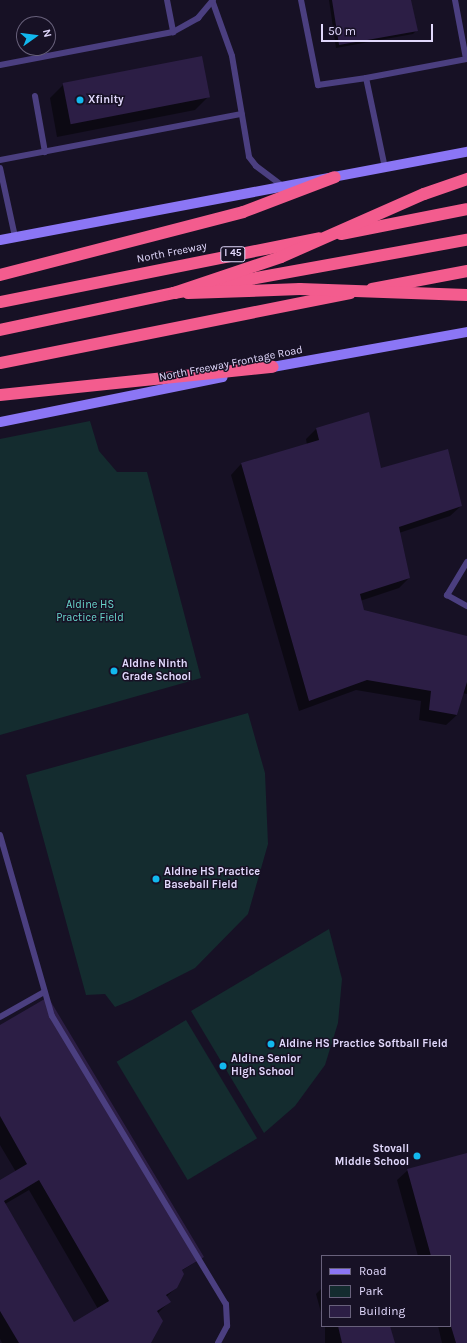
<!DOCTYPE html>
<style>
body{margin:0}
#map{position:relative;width:467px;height:1343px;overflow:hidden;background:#171125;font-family:Karla,sans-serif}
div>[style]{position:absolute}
.green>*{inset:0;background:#142c2f;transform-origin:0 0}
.shadow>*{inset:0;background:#0007;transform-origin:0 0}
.building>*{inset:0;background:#2c1e45;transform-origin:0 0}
.service>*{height:6px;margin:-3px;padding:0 3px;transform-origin:3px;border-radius:3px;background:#4b3f80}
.secondary>*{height:10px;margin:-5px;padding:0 5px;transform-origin:5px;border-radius:5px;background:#8b76f5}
.motorway>*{height:12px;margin:-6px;padding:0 6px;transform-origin:6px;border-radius:6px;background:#f35c8e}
.motorway-bridge>*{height:12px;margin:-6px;padding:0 6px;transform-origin:6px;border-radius:6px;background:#f35c8e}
.dots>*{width:11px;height:11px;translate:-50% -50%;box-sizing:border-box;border:2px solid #171125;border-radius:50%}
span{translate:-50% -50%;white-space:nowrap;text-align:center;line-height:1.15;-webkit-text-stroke:3px #171125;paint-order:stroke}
.shield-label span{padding:1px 3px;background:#171125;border:1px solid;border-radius:3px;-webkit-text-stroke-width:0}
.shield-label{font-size:10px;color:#e1d8fc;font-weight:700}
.poi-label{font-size:11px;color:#e1d8fc;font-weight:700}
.left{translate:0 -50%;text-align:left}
.right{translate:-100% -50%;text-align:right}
.street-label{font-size:11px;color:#e1d8fc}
.park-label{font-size:11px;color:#68d7cc}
.legend{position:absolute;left:321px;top:1255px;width:130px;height:72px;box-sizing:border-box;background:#171125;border:1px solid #68617b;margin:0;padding:5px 7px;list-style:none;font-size:12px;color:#e1d8fc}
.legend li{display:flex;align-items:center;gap:8px;height:20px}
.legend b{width:20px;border:1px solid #68617b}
.north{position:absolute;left:16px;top:16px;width:40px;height:40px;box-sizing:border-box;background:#171125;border:1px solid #68617b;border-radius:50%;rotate:76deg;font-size:11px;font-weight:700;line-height:16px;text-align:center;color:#e1d8fc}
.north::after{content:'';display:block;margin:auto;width:14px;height:18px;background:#12b8ee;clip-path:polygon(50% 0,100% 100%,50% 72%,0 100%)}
.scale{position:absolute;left:321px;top:24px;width:112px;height:18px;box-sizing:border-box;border:2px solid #e1d8fc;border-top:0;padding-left:5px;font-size:12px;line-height:14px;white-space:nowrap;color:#e1d8fc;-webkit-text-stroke:3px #171125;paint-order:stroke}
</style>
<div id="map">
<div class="green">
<div style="clip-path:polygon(90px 421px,99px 451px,117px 472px,147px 472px,201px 678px,0 735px,0 439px)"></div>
<div style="clip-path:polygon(248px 713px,265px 773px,268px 844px,248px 914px,195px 968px,132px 1000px,115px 1007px,105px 994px,86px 995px,26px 775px)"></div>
<div style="clip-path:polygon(329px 929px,342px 979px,338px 1023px,325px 1065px,295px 1106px,264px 1133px,191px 1011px)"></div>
<div style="left:186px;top:1020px;width:138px;height:81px;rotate:59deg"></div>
</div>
<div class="shadow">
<div style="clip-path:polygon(410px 0,416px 31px,413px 34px,336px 48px,329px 0)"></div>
<div style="clip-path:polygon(63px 85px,209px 96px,195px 110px,57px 137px,50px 98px)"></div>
<div style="clip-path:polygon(316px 429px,381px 469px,461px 506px,450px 516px,399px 533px,409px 578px,399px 588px,360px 601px,363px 611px,467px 637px,467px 694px,462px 693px,457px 715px,446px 725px,419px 720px,421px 701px,356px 690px,299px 711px,231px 475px,241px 464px,307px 445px,306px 439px)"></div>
<div style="clip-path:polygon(evenodd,0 1027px,199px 1260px,181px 1271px,176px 1288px,166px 1297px,169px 1302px,158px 1313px,150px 1343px,2px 1343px,0 1339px,0 1181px,16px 1172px,0 1145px,0 1027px,29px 1190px,98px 1309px,74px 1323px,5px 1204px,29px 1190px)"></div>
<div style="clip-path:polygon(467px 1154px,467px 1343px,442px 1343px,438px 1326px,450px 1326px,450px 1256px,418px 1256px,397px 1180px,408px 1170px)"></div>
<div style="clip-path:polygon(322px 1288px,322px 1316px,316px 1294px)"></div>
<div style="left:325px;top:1326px;width:64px;height:17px"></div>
</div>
<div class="building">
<div style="clip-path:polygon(332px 0,411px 0,418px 31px,339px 45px)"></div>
<div style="left:202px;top:56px;width:42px;height:142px;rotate:79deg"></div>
<div style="clip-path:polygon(369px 412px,381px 468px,448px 449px,462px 506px,399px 527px,410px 578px,360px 594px,364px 610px,467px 636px,467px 682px,457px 715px,429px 710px,431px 691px,367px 680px,309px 701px,241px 463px,319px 440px,316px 428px)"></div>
<div style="clip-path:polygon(evenodd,48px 997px,204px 1257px,182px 1270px,184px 1274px,177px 1288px,166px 1295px,171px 1302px,157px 1311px,163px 1321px,151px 1343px,19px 1343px,0 1311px,0 1180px,27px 1164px,0 1116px,0 1025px,48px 997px,39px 1180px,109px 1301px,74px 1322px,4px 1201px,39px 1180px)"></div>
<div style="clip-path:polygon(467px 1153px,467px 1343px,456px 1343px,450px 1323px,450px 1256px,431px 1256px,407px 1169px)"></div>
<div style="clip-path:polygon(338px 1326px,390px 1326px,395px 1343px,342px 1343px)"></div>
</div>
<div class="service">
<div style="left:167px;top:0;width:33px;rotate:79deg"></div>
<div style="left:212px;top:0;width:59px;rotate:70.3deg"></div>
<div style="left:232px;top:56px;width:102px;rotate:80.4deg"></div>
<div style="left:249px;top:157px;width:11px;rotate:52deg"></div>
<div style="left:256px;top:166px;width:34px;rotate:37deg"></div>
<div style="left:301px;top:0;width:87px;rotate:78.7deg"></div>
<div style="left:318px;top:85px;width:49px;rotate:-8.3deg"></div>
<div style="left:455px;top:0;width:60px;rotate:79.4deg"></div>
<div style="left:0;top:65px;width:176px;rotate:-10.8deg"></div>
<div style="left:173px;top:32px;width:29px;rotate:-29deg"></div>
<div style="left:198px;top:18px;width:23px;rotate:-50deg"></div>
<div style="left:35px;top:96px;width:57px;rotate:79.9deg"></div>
<div style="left:0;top:160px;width:246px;rotate:-10.8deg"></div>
<div style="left:0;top:168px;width:71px;rotate:77.7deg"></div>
<div style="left:385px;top:168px;width:92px;rotate:-101.9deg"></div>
<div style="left:366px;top:78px;width:103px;rotate:-10.7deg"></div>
<div style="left:467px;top:562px;width:39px;rotate:121deg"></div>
<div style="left:447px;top:595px;width:23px;rotate:29deg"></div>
<div style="left:0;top:835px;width:188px;rotate:74deg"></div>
<div style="left:52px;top:1016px;width:336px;rotate:58.9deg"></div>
<div style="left:226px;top:1304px;width:22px;rotate:87deg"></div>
<div style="left:227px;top:1326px;width:19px;rotate:118deg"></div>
<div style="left:0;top:1017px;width:51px;rotate:-29.6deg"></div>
</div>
<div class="secondary">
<div style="left:0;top:240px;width:475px;rotate:-10.7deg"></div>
<div style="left:267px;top:368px;width:203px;rotate:-10.2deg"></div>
<div style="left:0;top:422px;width:227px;rotate:-11.4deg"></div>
</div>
<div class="motorway">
<div style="left:341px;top:234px;width:128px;rotate:-11.2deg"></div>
<div style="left:0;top:275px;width:251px;rotate:-14.5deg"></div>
<div style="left:243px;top:212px;width:98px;rotate:-20.8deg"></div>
<div style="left:372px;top:289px;width:97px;rotate:-10.7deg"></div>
<div style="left:0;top:302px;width:325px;rotate:-11.3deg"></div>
<div style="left:0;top:330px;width:178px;rotate:-12deg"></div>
<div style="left:174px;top:293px;width:298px;rotate:-10.3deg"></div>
<div style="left:0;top:363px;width:357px;rotate:-11.3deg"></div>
<div style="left:0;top:395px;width:274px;rotate:-5.9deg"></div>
</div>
<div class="motorway-bridge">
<div style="left:174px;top:293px;width:113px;rotate:-18.6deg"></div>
<div style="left:281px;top:257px;width:156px;rotate:-23.8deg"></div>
<div style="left:424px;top:194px;width:46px;rotate:-19.2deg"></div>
<div style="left:188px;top:293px;width:112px;rotate:-2deg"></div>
<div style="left:300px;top:289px;width:167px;rotate:2.1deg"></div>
</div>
<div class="dots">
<div style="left:80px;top:100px;background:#12b8ee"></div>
<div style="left:114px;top:671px;background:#12b8ee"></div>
<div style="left:156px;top:879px;background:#12b8ee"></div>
<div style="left:271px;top:1044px;background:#12b8ee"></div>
<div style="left:223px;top:1066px;background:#12b8ee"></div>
<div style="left:417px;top:1156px;background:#12b8ee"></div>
</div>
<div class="shield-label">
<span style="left:233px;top:254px">I 45</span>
</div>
<div class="poi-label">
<span class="left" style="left:88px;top:100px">Xfinity</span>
<span class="left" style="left:122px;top:671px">Aldine Ninth<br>Grade School</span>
<span class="left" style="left:164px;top:879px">Aldine HS Practice<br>Baseball Field</span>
<span class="left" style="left:279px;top:1044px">Aldine HS Practice Softball Field</span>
<span class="left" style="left:231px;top:1066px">Aldine Senior<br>High School</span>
<span class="right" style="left:409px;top:1156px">Stovall<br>Middle School</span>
</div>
<div class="street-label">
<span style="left:172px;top:253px;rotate:-11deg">North Freeway</span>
<span style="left:231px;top:364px;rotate:-11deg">North Freeway Frontage Road</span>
</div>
<div class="park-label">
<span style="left:90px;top:612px">Aldine HS<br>Practice Field</span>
</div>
<ul class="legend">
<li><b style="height:5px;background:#8b76f5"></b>Road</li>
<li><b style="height:11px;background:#142c2f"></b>Park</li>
<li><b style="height:11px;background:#2c1e45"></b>Building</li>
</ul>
<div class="north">N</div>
<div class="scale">50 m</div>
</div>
